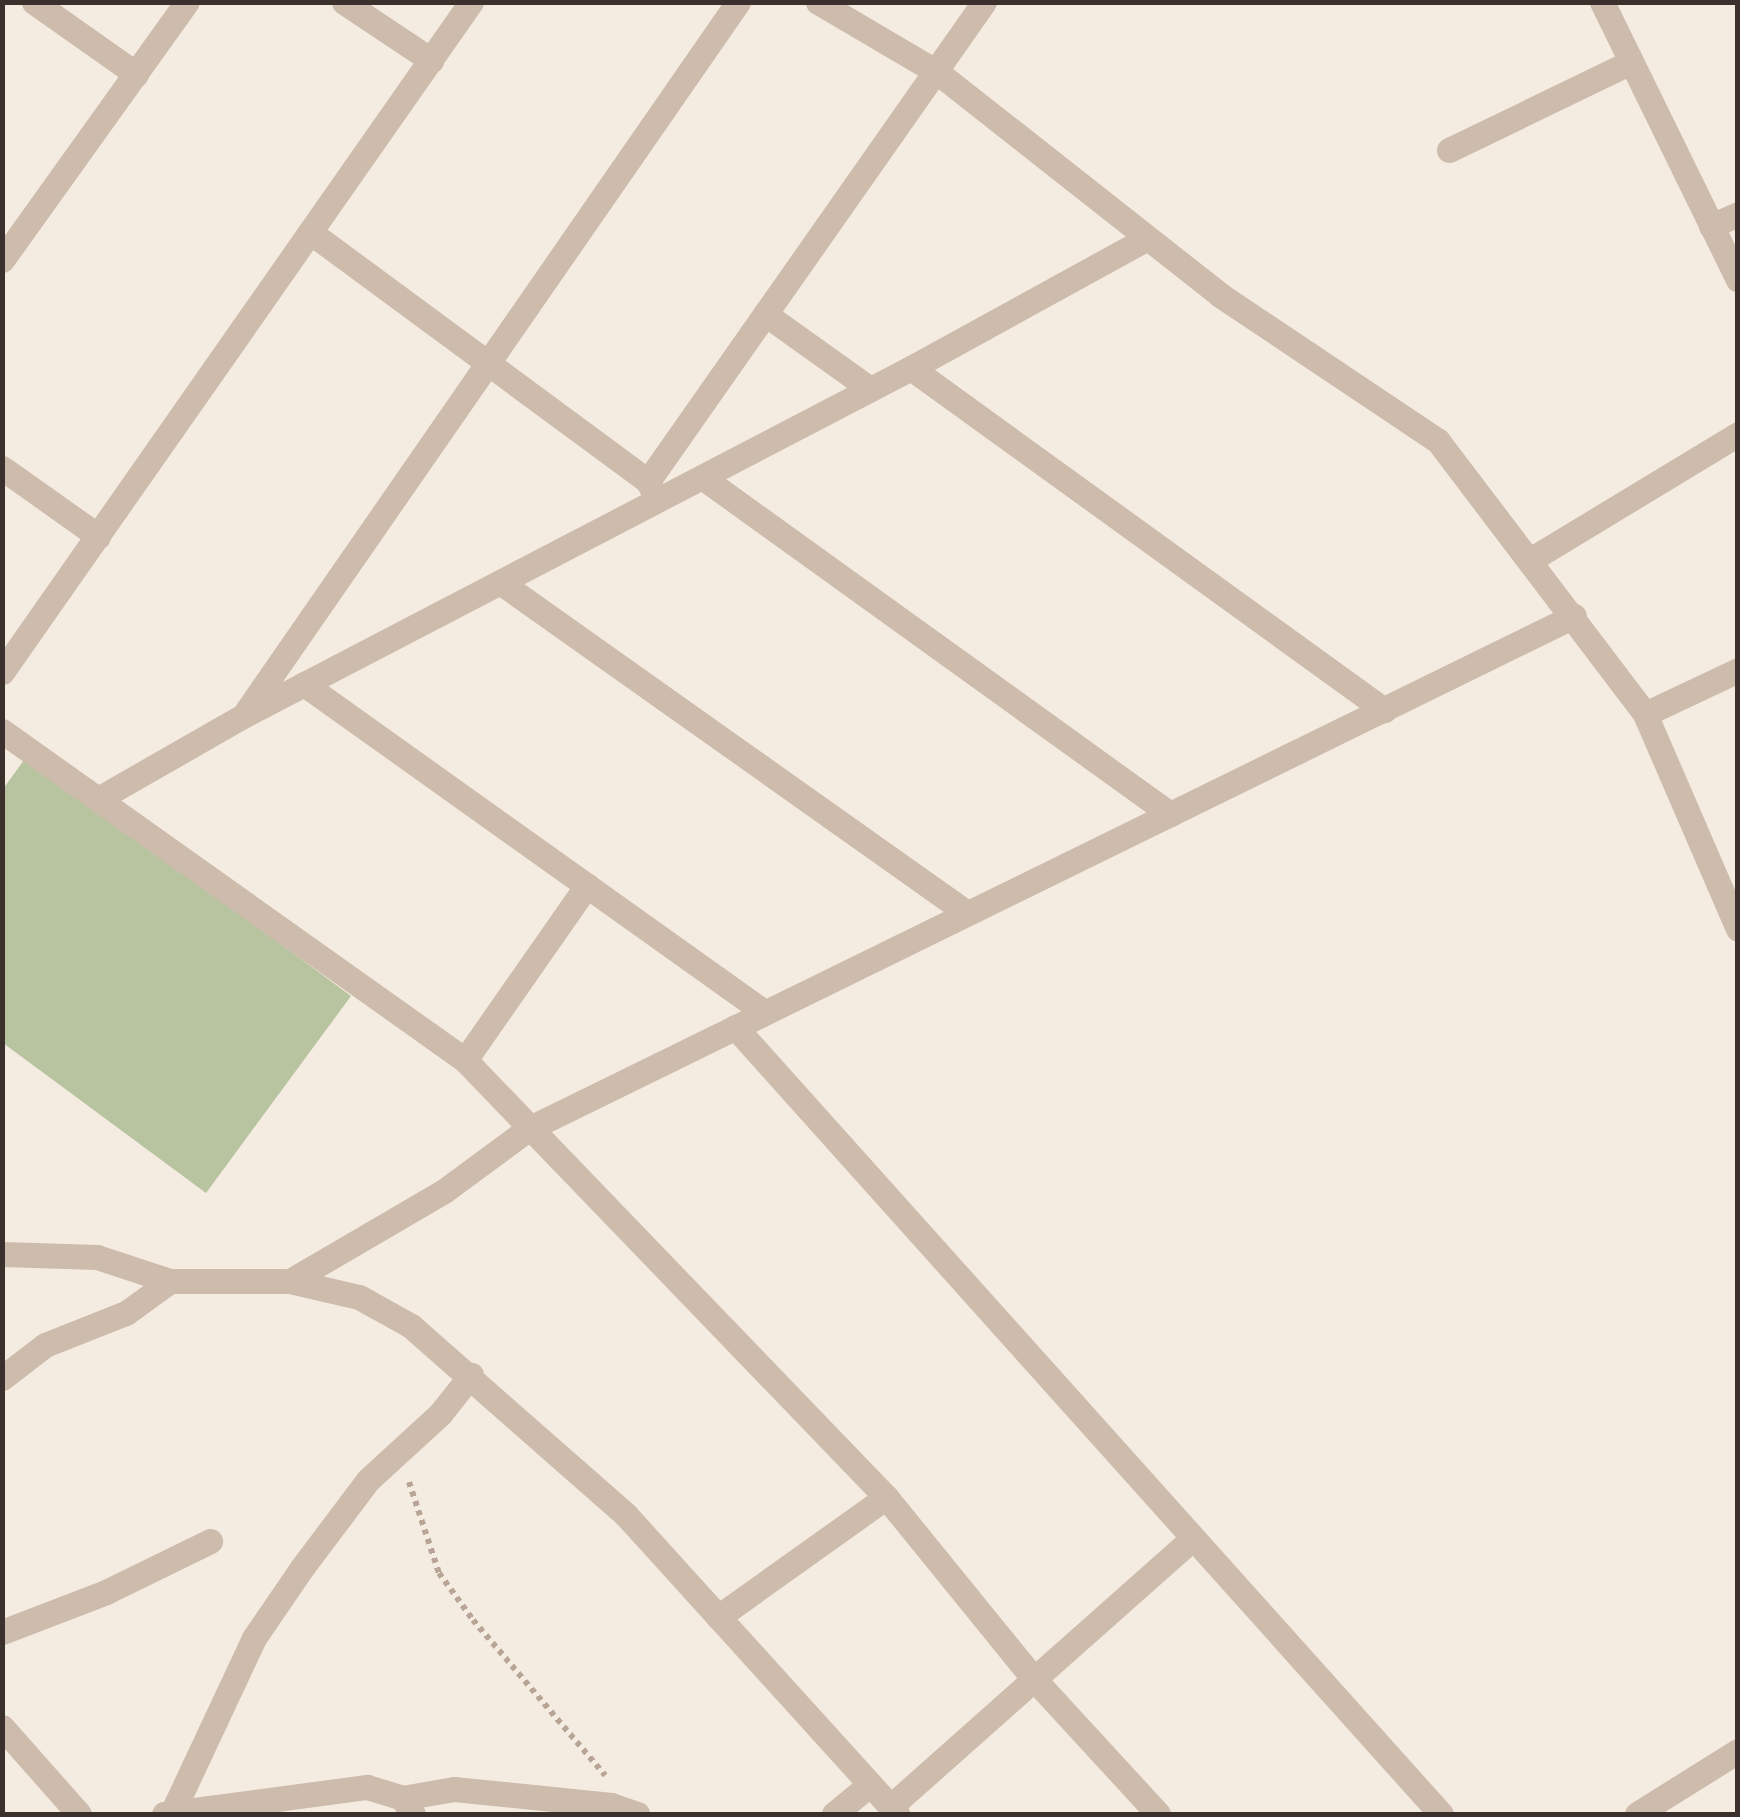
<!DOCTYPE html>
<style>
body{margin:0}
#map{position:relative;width:1740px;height:1817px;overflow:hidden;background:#f4ebe1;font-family:"Open Sans",sans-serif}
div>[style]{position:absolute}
.green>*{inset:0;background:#b8c4a0}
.path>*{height:6px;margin-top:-3px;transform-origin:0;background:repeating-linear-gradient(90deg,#b9a596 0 5px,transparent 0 10px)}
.minor>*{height:25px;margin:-12.5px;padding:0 12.5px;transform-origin:12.5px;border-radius:12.5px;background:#cdbbac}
span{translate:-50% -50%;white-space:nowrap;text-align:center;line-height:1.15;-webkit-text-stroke:8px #fbf5ee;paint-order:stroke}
.frame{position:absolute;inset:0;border:5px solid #3b302b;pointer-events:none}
</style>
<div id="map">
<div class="green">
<div style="clip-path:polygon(27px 756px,351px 996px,206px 1193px,3px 1043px,3px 789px)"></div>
</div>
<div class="path">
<div style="left:409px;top:1482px;width:96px;rotate:71.8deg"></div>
<div style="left:439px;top:1573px;width:58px;rotate:54.1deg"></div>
<div style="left:473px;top:1620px;width:204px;rotate:49.6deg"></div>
</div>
<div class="minor">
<div style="left:34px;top:2px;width:125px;rotate:35.2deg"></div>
<div style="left:344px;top:2px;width:105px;rotate:33.7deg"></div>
<div style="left:818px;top:2px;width:138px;rotate:30.5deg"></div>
<div style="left:937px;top:72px;width:360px;rotate:38.2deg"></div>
<div style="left:1220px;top:295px;width:262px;rotate:33.8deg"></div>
<div style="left:1438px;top:441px;width:343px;rotate:52.8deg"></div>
<div style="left:1645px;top:714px;width:234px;rotate:66.6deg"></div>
<div style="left:1602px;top:2px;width:309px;rotate:63.9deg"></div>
<div style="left:1449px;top:150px;width:202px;rotate:-25.8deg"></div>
<div style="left:1711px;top:226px;width:30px;rotate:-24deg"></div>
<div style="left:310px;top:232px;width:420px;rotate:36.4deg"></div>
<div style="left:648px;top:481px;width:14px;rotate:65deg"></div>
<div style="left:2px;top:260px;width:317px;rotate:-54.4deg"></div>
<div style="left:765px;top:314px;width:129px;rotate:35.5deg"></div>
<div style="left:911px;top:368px;width:584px;rotate:35.87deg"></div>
<div style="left:2px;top:468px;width:118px;rotate:35.3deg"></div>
<div style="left:702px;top:477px;width:577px;rotate:35.76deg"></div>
<div style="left:648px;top:481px;width:585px;rotate:-54.95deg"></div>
<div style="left:1530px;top:560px;width:243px;rotate:-31.2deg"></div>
<div style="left:500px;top:582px;width:572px;rotate:35.33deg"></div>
<div style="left:2px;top:672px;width:818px;rotate:-55.01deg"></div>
<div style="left:304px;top:684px;width:565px;rotate:35.49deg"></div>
<div style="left:246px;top:712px;width:864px;rotate:-55.28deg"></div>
<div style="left:1645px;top:714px;width:103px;rotate:-25.3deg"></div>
<div style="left:2px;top:731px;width:568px;rotate:35.4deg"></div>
<div style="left:465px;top:1060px;width:607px;rotate:46.07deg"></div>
<div style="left:886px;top:1497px;width:235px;rotate:50.9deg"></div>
<div style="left:1034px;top:1679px;width:183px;rotate:47.4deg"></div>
<div style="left:98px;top:799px;width:167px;rotate:-29.8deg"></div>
<div style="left:243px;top:716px;width:753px;rotate:-27.52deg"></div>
<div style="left:911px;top:368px;width:268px;rotate:-28.8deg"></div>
<div style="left:735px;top:1027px;width:1057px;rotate:48.11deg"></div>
<div style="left:465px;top:1060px;width:213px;rotate:-55.1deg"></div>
<div style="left:2px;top:1254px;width:95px;rotate:1.8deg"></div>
<div style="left:97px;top:1257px;width:77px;rotate:18.2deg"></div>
<div style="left:170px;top:1281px;width:120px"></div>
<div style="left:290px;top:1281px;width:71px;rotate:13.1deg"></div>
<div style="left:359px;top:1297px;width:60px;rotate:29.1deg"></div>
<div style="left:411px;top:1326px;width:286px;rotate:41.3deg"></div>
<div style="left:626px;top:1515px;width:404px;rotate:47.8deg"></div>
<div style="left:290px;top:1281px;width:178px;rotate:-30.3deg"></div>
<div style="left:444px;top:1191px;width:104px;rotate:-36.4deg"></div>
<div style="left:528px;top:1129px;width:1165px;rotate:-26.13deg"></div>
<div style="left:2px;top:1378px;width:54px;rotate:-37.5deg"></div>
<div style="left:45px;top:1345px;width:87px;rotate:-21.6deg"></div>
<div style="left:126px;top:1313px;width:54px;rotate:-36deg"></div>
<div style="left:718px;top:1617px;width:206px;rotate:-35.5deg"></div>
<div style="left:2px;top:1632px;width:111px;rotate:-21deg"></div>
<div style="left:106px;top:1592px;width:116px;rotate:-26.1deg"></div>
<div style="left:2px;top:1727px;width:116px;rotate:48.5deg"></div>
<div style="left:402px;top:1798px;width:53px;rotate:-9.8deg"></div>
<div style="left:454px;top:1789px;width:158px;rotate:5.8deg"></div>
<div style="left:611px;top:1805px;width:28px;rotate:19deg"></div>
<div style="left:890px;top:1807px;width:405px;rotate:-41.6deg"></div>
<div style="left:172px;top:1813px;width:193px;rotate:-64.9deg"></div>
<div style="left:254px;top:1638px;width:83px;rotate:-55.7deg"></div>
<div style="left:301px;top:1569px;width:111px;rotate:-53deg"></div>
<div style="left:368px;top:1480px;width:98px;rotate:-42.5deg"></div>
<div style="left:440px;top:1414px;width:50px;rotate:-51.5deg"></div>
<div style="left:164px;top:1814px;width:205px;rotate:-7.6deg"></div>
<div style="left:367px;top:1787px;width:37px;rotate:17deg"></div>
<div style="left:402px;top:1798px;width:19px;rotate:55deg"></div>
<div style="left:834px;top:1814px;width:45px;rotate:-39.6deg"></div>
<div style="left:1637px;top:1814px;width:119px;rotate:-32deg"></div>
</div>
<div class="frame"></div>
</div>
